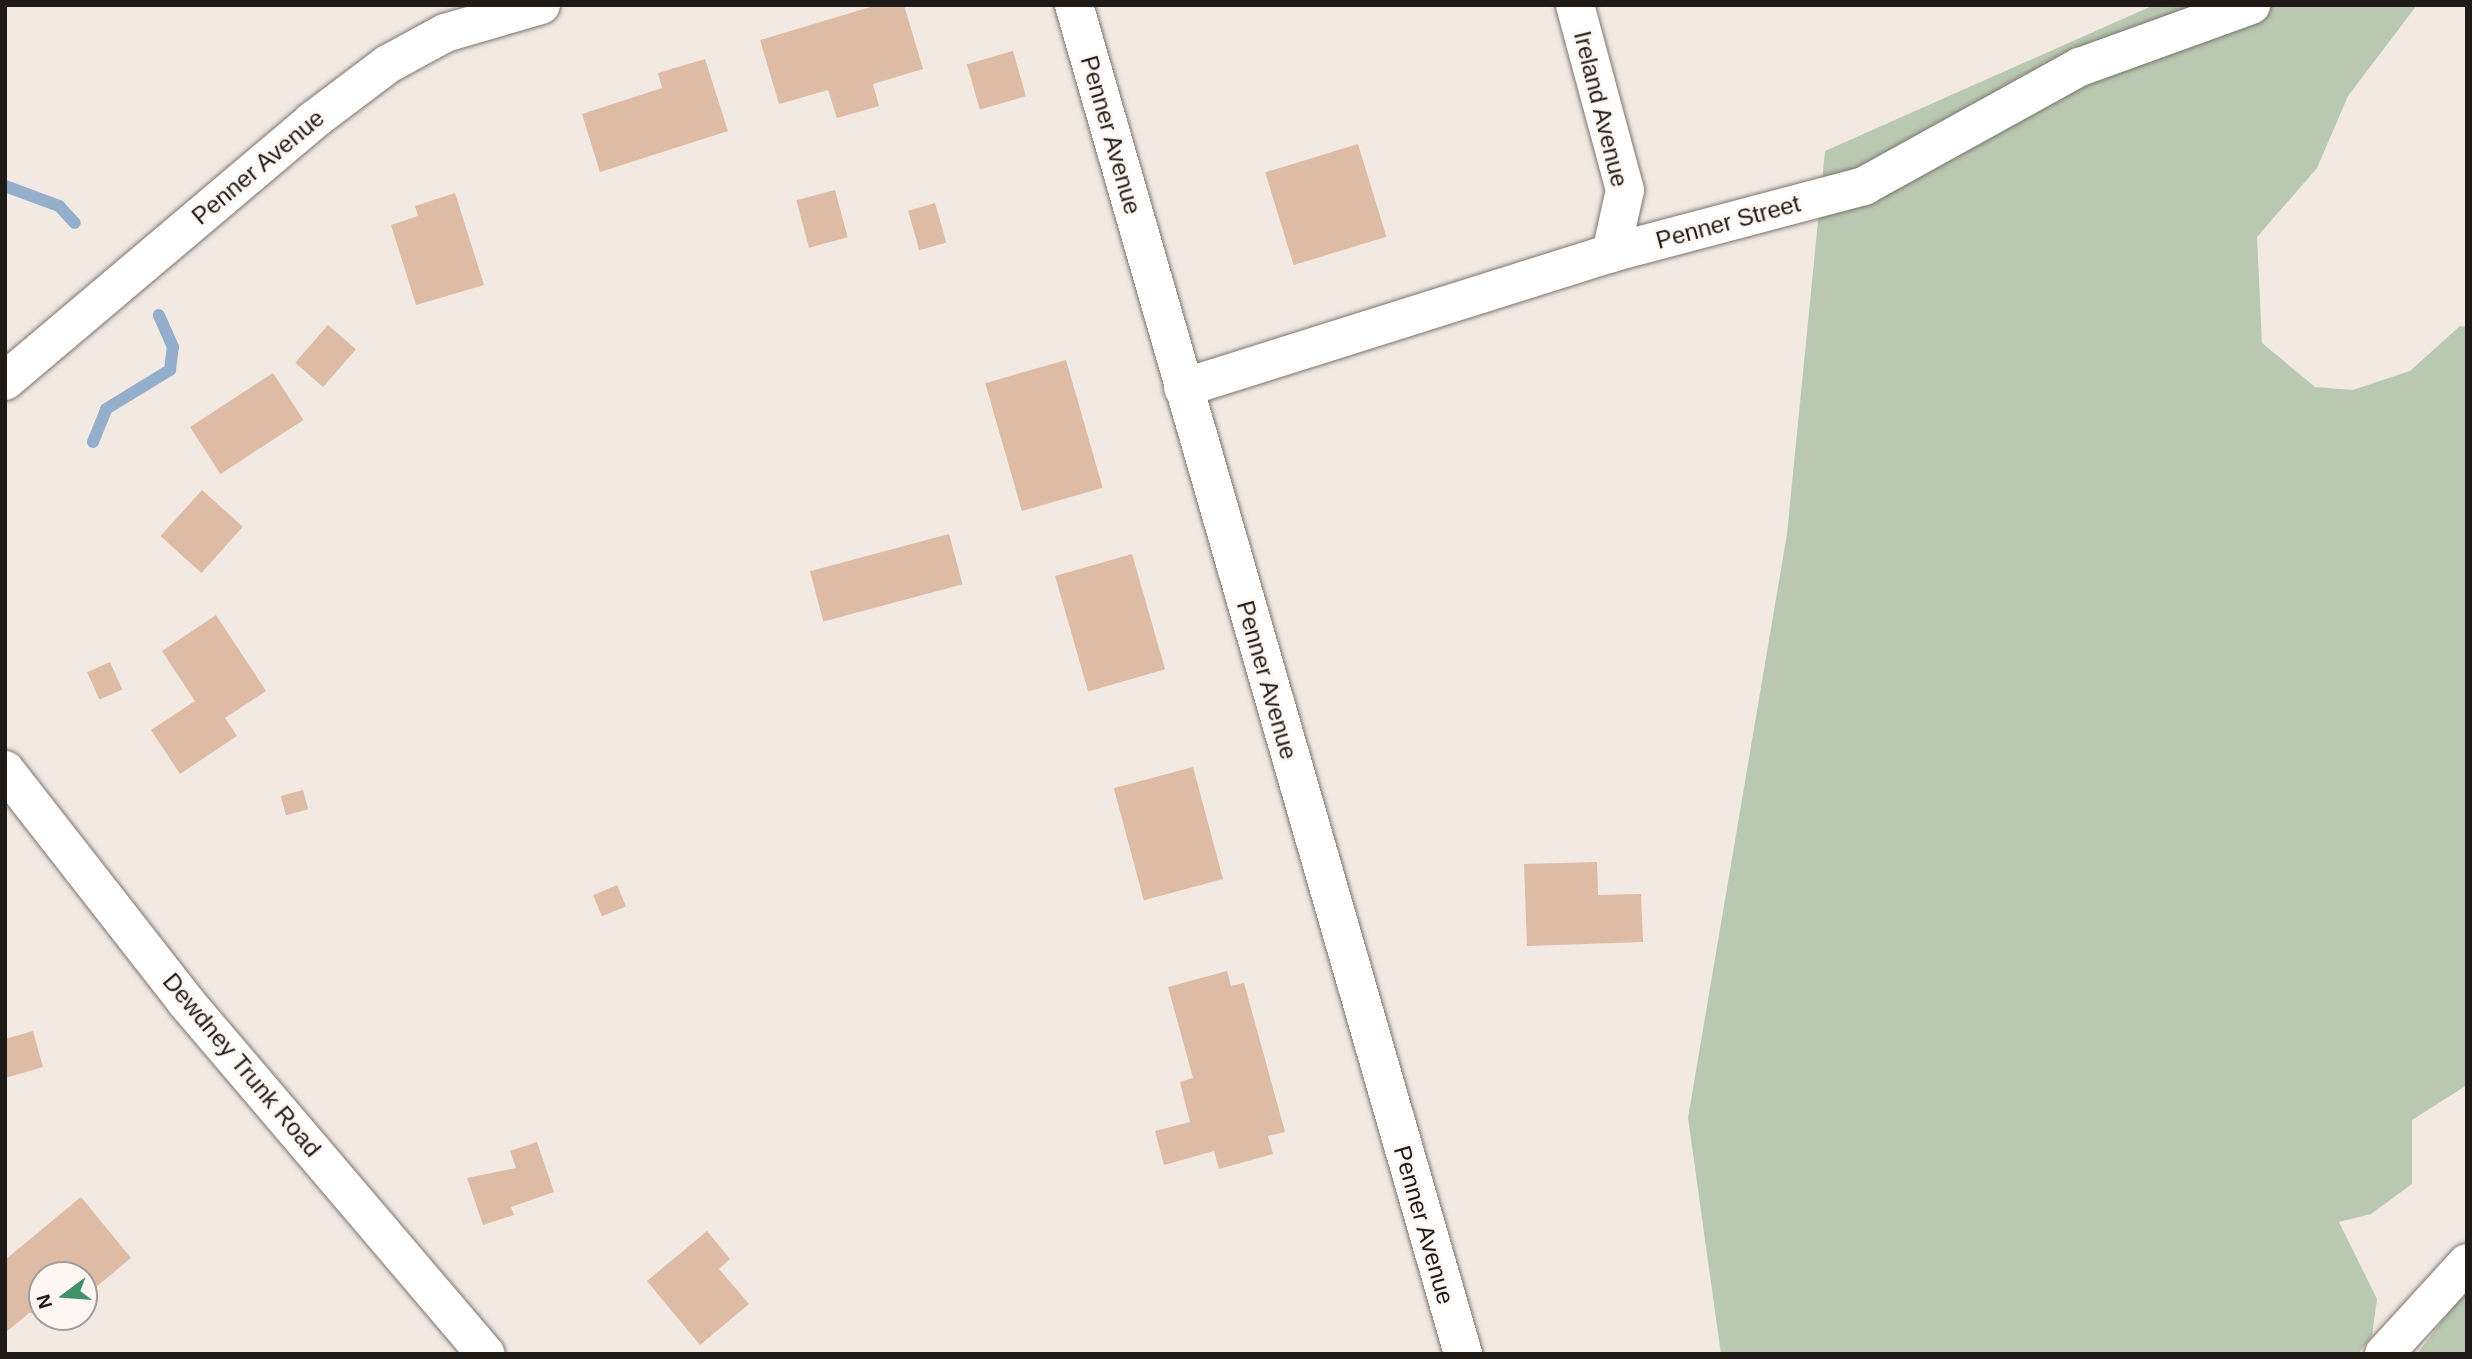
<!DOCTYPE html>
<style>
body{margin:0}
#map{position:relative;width:2472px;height:1359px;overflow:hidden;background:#f2e9e3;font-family:Helvetica,sans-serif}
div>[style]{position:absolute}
.green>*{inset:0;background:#b9c8b0}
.stream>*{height:12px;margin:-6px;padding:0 6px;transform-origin:6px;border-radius:6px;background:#93afcb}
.building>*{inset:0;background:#ddbba4;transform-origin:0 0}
.roads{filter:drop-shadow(0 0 2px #7c746e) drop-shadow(0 0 2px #7c746e)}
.minor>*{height:38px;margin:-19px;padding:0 19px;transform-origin:19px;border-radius:19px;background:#fff}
.major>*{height:38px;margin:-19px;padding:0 19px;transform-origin:19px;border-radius:19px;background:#fff}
span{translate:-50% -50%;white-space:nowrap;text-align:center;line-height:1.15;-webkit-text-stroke:5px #fef6f2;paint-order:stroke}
.street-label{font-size:24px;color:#1d1a18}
.frame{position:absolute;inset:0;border:7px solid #1d1a18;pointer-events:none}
.north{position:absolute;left:28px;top:1261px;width:70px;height:70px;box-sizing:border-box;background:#fef6f2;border:2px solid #a49e9b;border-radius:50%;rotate:254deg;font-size:19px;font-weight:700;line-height:28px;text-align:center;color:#1d1a18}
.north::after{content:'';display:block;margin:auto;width:24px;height:32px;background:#3e9366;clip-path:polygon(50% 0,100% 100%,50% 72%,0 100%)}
</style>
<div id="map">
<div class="green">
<div style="clip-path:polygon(2154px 5px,2417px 5px,2348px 96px,2317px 168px,2257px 237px,2262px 343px,2315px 387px,2353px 390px,2410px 371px,2460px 326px,2467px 327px,2467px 1085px,2412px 1120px,2412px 1184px,2371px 1214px,2339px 1222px,2377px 1299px,2372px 1336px,2358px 1354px,1721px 1354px,1688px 1118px,1787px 534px,1825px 151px)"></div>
<div style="clip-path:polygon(2467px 1291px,2467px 1354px,2417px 1354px,2459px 1299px)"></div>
</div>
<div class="stream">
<div style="left:5px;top:186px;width:58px;rotate:20.3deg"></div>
<div style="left:59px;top:206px;width:23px;rotate:47deg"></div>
<div style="left:93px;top:442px;width:35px;rotate:-68deg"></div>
<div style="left:106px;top:409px;width:75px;rotate:-31.4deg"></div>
<div style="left:170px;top:370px;width:23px;rotate:-83deg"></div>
<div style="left:173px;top:347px;width:35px;rotate:-114deg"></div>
</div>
<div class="building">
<div style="clip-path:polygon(877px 5px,904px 5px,923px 69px,873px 84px,879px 106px,837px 118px,828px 90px,779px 104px,760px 40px)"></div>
<div style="left:1013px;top:51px;width:47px;height:48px;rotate:74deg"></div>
<div style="clip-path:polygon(705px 59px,728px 131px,600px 172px,582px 114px,662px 88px,658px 73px)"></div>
<div style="left:1358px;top:144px;width:97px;height:97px;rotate:73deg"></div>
<div style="left:835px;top:190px;width:49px;height:40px;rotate:75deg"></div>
<div style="clip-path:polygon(455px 193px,484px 285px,416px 305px,391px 225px,418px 216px,415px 206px)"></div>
<div style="left:935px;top:203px;width:41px;height:28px;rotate:74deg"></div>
<div style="left:328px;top:325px;width:37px;height:50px;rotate:41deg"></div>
<div style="left:1066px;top:360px;width:133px;height:84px;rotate:74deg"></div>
<div style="left:273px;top:373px;width:56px;height:99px;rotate:57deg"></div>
<div style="left:202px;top:490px;width:55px;height:62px;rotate:42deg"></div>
<div style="left:949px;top:534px;width:52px;height:144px;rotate:75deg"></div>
<div style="left:1132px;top:554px;width:120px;height:80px;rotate:74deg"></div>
<div style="clip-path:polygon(216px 615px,266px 691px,225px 718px,237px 736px,180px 774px,151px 730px,195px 701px,162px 651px)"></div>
<div style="left:110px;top:662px;width:30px;height:25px;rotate:66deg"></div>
<div style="left:1193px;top:767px;width:116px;height:82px;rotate:75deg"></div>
<div style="left:303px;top:790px;width:20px;height:23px;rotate:75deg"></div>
<div style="clip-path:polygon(1597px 862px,1598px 895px,1641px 894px,1643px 942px,1527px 946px,1524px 864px)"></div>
<div style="left:617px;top:885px;width:23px;height:26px;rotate:67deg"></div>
<div style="clip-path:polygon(1227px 971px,1231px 986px,1244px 983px,1285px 1132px,1268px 1136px,1273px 1154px,1219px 1169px,1214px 1151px,1164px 1165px,1155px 1131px,1190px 1122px,1180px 1082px,1193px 1078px,1168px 987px)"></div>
<div style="clip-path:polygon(33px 1031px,43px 1067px,5px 1078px,5px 1039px)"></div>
<div style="clip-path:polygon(537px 1142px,554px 1192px,511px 1207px,514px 1215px,483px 1225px,467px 1178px,516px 1168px,510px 1151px)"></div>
<div style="clip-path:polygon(81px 1197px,131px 1258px,84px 1297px,84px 1275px,42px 1275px,42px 1314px,29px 1313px,5px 1333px,5px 1260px)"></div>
<div style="clip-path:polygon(707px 1231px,730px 1259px,719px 1269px,749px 1304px,700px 1345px,647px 1281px)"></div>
</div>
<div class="roads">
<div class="minor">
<div style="left:1074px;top:5px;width:1404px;rotate:73.91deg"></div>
<div style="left:1575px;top:5px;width:192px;rotate:74.9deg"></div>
<div style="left:1625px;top:190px;width:65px;rotate:102.5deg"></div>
<div style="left:5px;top:381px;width:401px;rotate:-40.2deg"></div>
<div style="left:311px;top:122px;width:96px;rotate:-37deg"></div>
<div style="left:388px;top:64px;width:65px;rotate:-28.5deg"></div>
<div style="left:445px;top:33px;width:100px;rotate:-16.3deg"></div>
<div style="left:1183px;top:388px;width:449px;rotate:-17.5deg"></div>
<div style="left:1611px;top:253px;width:262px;rotate:-14.8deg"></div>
<div style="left:1864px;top:186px;width:247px;rotate:-28.9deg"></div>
<div style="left:2080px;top:67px;width:182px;rotate:-19.9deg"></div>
<div style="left:2384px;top:1354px;width:123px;rotate:-47.6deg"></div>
</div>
<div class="major">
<div style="left:5px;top:770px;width:294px;rotate:52deg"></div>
<div style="left:186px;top:1002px;width:462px;rotate:49.6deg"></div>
</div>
</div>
<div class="street-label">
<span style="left:1601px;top:109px;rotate:76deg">Ireland Avenue</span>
<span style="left:1111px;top:135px;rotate:74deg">Penner Avenue</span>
<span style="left:258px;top:167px;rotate:-40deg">Penner Avenue</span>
<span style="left:1728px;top:222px;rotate:-15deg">Penner Street</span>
<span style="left:1267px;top:680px;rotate:74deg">Penner Avenue</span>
<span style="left:242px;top:1065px;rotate:50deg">Dewdney Trunk Road</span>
<span style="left:1424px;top:1225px;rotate:74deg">Penner Avenue</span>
</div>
<div class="frame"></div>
<div class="north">N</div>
</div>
